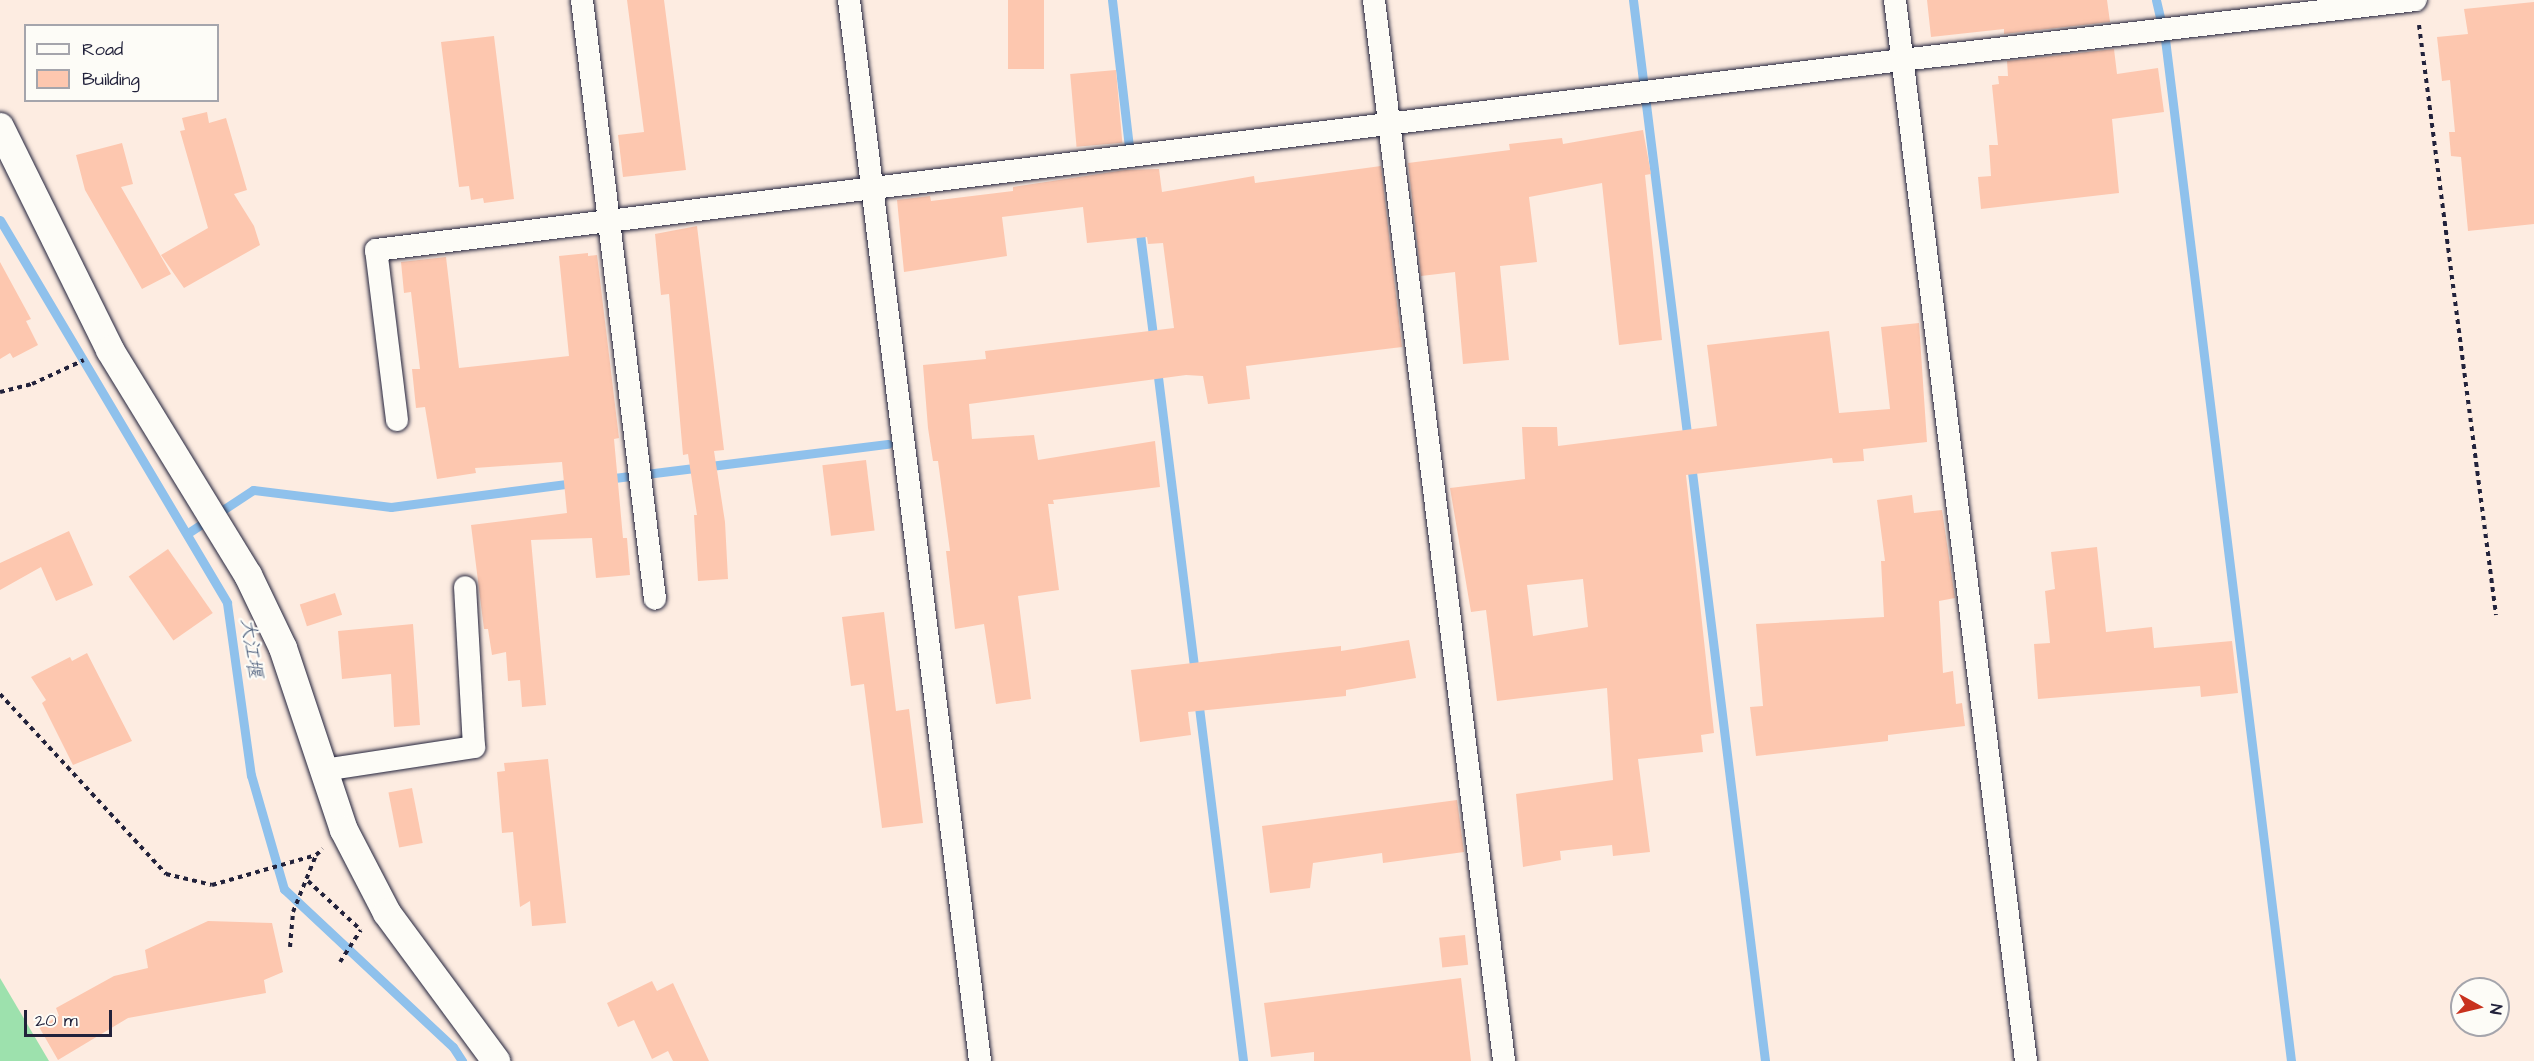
<!DOCTYPE html>
<meta charset="utf-8">
<style>
body{margin:0}
#map{position:relative;width:2534px;height:1061px;overflow:hidden;background:#fdece1;font-family:"Architects Daughter","Klee One",sans-serif}
div>[style]{position:absolute}
.green>*{inset:0;background:#9de1ad}
.stream>*{height:9px;margin:-4.5px;padding:0 4.5px;transform-origin:4.5px;border-radius:4.5px;background:#8fc1ec}
.building>*{inset:0;background:#fdc7af;transform-origin:0 0}
.path>*{height:4px;margin-top:-2px;transform-origin:0;background:repeating-linear-gradient(90deg,#22223b 0 4.5px,transparent 0 9px)}
.roads{filter:drop-shadow(0 0 2px #22223b) drop-shadow(0 0 2px #22223b)}
.minor>*{height:22px;margin:-11px;padding:0 11px;transform-origin:11px;border-radius:11px;background:#fdfcf7}
.tertiary>*{height:28px;margin:-14px;padding:0 14px;transform-origin:14px;border-radius:14px;background:#fdfcf7}
span{translate:-50% -50%;white-space:nowrap;text-align:center;line-height:1.15;-webkit-text-stroke:4.5px #fdfcf7;paint-order:stroke}
.water-label{font-size:20px;color:#485a79;font-style:italic}
.legend{position:absolute;left:24px;top:24px;width:195px;height:78px;box-sizing:border-box;background:#fdfcf7;border:2px solid #a5a5ac;margin:0;padding:8px 10px;list-style:none;font-size:18px;color:#22223b}
.legend li{display:flex;align-items:center;gap:12px;height:30px}
.legend b{width:30px;border:2px solid #a5a5ac}
.north{position:absolute;left:2450px;top:977px;width:60px;height:60px;box-sizing:border-box;background:#fdfcf7;border:2px solid #a5a5ac;border-radius:50%;rotate:98deg;font-size:16px;font-weight:700;line-height:24px;text-align:center;color:#22223b}
.north::after{content:'';display:block;margin:auto;width:21px;height:27px;background:#c8321e;clip-path:polygon(50% 0,100% 100%,50% 72%,0 100%)}
.scale{position:absolute;left:24px;top:1010px;width:88px;height:27px;box-sizing:border-box;border:3px solid #22223b;border-top:0;padding-left:8px;font-size:18px;line-height:21px;white-space:nowrap;color:#22223b;-webkit-text-stroke:4px #fdfcf7;paint-order:stroke}
</style>
<div id="map">
<div class="green">
<div style="clip-path:polygon(0 978px,49px 1061px,0 1061px)"></div>
</div>
<div class="stream">
<div style="left:1112px;top:0;width:156px;rotate:83.4deg"></div>
<div style="left:1633px;top:0;width:444px;rotate:82.9deg"></div>
<div style="left:2156px;top:0;width:40px;rotate:77deg"></div>
<div style="left:2165px;top:39px;width:1030px;rotate:82.97deg"></div>
<div style="left:0;top:220px;width:445px;rotate:59.3deg"></div>
<div style="left:227px;top:603px;width:174px;rotate:82.1deg"></div>
<div style="left:251px;top:775px;width:119px;rotate:73.9deg"></div>
<div style="left:284px;top:889px;width:231px;rotate:43.1deg"></div>
<div style="left:453px;top:1047px;width:17px;rotate:57deg"></div>
<div style="left:1139px;top:226px;width:118px;rotate:82.7deg"></div>
<div style="left:1157px;top:369px;width:306px;rotate:82.9deg"></div>
<div style="left:1691px;top:464px;width:602px;rotate:82.93deg"></div>
<div style="left:606px;top:479px;width:284px;rotate:-7.1deg"></div>
<div style="left:188px;top:533px;width:78px;rotate:-33.5deg"></div>
<div style="left:253px;top:490px;width:139px;rotate:7deg"></div>
<div style="left:391px;top:507px;width:185px;rotate:-7.5deg"></div>
<div style="left:1198px;top:699px;width:365px;rotate:82.9deg"></div>
</div>
<div class="building">
<div style="clip-path:polygon(627px 0,664px 0,686px 170px,623px 177px,618px 135px,644px 132px)"></div>
<div style="left:1008px;top:0;width:36px;height:69px"></div>
<div style="clip-path:polygon(1927px 0,2107px 0,2110px 22px,2004px 34px,2004px 29px,1931px 37px)"></div>
<div style="clip-path:polygon(2534px 2px,2534px 224px,2468px 231px,2461px 157px,2451px 156px,2449px 132px,2455px 132px,2450px 80px,2442px 81px,2437px 37px,2468px 34px,2464px 9px)"></div>
<div style="clip-path:polygon(494px 36px,514px 199px,484px 203px,483px 198px,471px 200px,469px 186px,459px 187px,441px 42px)"></div>
<div style="clip-path:polygon(2114px 49px,2117px 74px,2158px 68px,2164px 112px,2112px 119px,2119px 193px,1981px 209px,1978px 177px,1991px 176px,1989px 145px,1998px 145px,1992px 85px,1999px 84px,1998px 76px,2008px 76px,2007px 61px)"></div>
<div style="left:1116px;top:70px;width:73px;height:46px;rotate:85deg"></div>
<div style="clip-path:polygon(207px 112px,209px 123px,226px 118px,247px 190px,234px 194px,254px 226px,260px 245px,184px 288px,161px 255px,208px 228px,180px 131px,185px 130px,182px 118px)"></div>
<div style="clip-path:polygon(1643px 130px,1651px 174px,1645px 175px,1662px 340px,1619px 345px,1602px 183px,1529px 197px,1537px 262px,1500px 266px,1509px 360px,1463px 364px,1455px 272px,1421px 276px,1408px 163px,1510px 150px,1509px 144px,1562px 138px,1563px 144px)"></div>
<div style="clip-path:polygon(122px 143px,133px 184px,121px 187px,171px 274px,142px 289px,85px 190px,76px 155px)"></div>
<div style="clip-path:polygon(1381px 166px,1402px 347px,1246px 366px,1250px 399px,1208px 404px,1203px 376px,1186px 375px,969px 404px,972px 439px,1034px 435px,1038px 460px,1155px 441px,1160px 487px,1053px 500px,1054px 504px,1048px 504px,1059px 590px,1018px 596px,1031px 699px,996px 704px,984px 624px,955px 629px,946px 551px,950px 551px,938px 461px,933px 461px,928px 428px,923px 365px,986px 359px,985px 351px,1174px 328px,1163px 243px,1148px 244px,1147px 237px,1087px 243px,1083px 207px,1002px 217px,1007px 256px,904px 272px,897px 200px,930px 196px,931px 201px,1013px 191px,1013px 187px,1125px 170px,1159px 169px,1162px 192px,1254px 176px,1255px 183px)"></div>
<div style="clip-path:polygon(697px 226px,724px 450px,714px 451px,725px 522px,728px 579px,698px 581px,694px 515px,697px 515px,688px 454px,683px 455px,669px 294px,661px 295px,655px 234px)"></div>
<div style="clip-path:polygon(588px 253px,588px 256px,597px 255px,619px 438px,614px 439px,623px 538px,627px 538px,630px 575px,596px 578px,592px 538px,531px 540px,546px 705px,522px 707px,520px 680px,508px 681px,506px 652px,492px 655px,488px 629px,484px 629px,471px 525px,567px 513px,562px 462px,475px 468px,476px 473px,437px 479px,425px 407px,416px 408px,412px 369px,420px 369px,411px 292px,404px 293px,401px 262px,446px 257px,459px 368px,569px 356px,559px 256px)"></div>
<div style="clip-path:polygon(0 262px,31px 319px,26px 321px,38px 345px,13px 358px,10px 353px,0 359px)"></div>
<div style="clip-path:polygon(evenodd,1919px 323px,1927px 442px,1863px 449px,1864px 461px,1833px 463px,1832px 458px,1686px 475px,1714px 733px,1701px 735px,1703px 752px,1638px 759px,1650px 852px,1613px 856px,1612px 845px,1560px 851px,1561px 860px,1523px 867px,1516px 794px,1613px 780px,1607px 688px,1497px 701px,1486px 610px,1471px 612px,1450px 488px,1525px 479px,1522px 427px,1557px 427px,1558px 446px,1717px 426px,1707px 345px,1829px 331px,1839px 413px,1890px 409px,1881px 327px,1919px 323px,1583px 579px,1588px 627px,1533px 636px,1527px 585px,1583px 579px)"></div>
<div style="left:866px;top:460px;width:71px;height:44px;rotate:83deg"></div>
<div style="clip-path:polygon(1912px 495px,1914px 513px,1942px 510px,1955px 598px,1939px 601px,1943px 673px,1953px 671px,1956px 704px,1962px 703px,1965px 726px,1888px 735px,1888px 741px,1756px 756px,1750px 707px,1763px 706px,1756px 624px,1884px 617px,1881px 561px,1885px 561px,1877px 500px)"></div>
<div style="clip-path:polygon(69px 531px,93px 585px,56px 601px,41px 567px,0 590px,0 563px)"></div>
<div style="clip-path:polygon(2097px 547px,2106px 632px,2152px 627px,2154px 648px,2232px 641px,2238px 693px,2201px 697px,2200px 686px,2038px 699px,2034px 644px,2050px 643px,2045px 591px,2055px 589px,2051px 552px)"></div>
<div style="left:168px;top:549px;width:78px;height:48px;rotate:55deg"></div>
<div style="left:335px;top:593px;width:23px;height:37px;rotate:72deg"></div>
<div style="clip-path:polygon(884px 612px,896px 711px,909px 709px,923px 823px,882px 828px,864px 684px,851px 686px,842px 617px)"></div>
<div style="clip-path:polygon(413px 624px,420px 725px,394px 727px,391px 674px,342px 679px,338px 631px)"></div>
<div style="clip-path:polygon(1409px 640px,1416px 678px,1346px 690px,1346px 696px,1188px 712px,1191px 735px,1140px 742px,1131px 670px,1341px 646px,1341px 651px)"></div>
<div style="clip-path:polygon(87px 653px,132px 741px,73px 765px,42px 703px,46px 700px,31px 677px,70px 657px,72px 661px)"></div>
<div style="clip-path:polygon(548px 759px,566px 923px,532px 926px,530px 901px,520px 907px,513px 832px,502px 833px,497px 772px,505px 771px,504px 763px)"></div>
<div style="left:412px;top:788px;width:56px;height:24px;rotate:79deg"></div>
<div style="clip-path:polygon(1457px 800px,1464px 852px,1383px 863px,1382px 853px,1313px 863px,1310px 888px,1270px 893px,1262px 826px)"></div>
<div style="clip-path:polygon(208px 921px,272px 923px,283px 972px,264px 980px,266px 993px,128px 1018px,58px 1060px,39px 1027px,59px 1016px,56px 1008px,114px 976px,148px 968px,145px 950px)"></div>
<div style="left:1465px;top:935px;width:30px;height:26px;rotate:84deg"></div>
<div style="clip-path:polygon(1461px 978px,1471px 1061px,1314px 1061px,1314px 1052px,1271px 1057px,1264px 1003px)"></div>
<div style="clip-path:polygon(652px 981px,657px 991px,673px 983px,709px 1061px,673px 1061px,668px 1051px,652px 1059px,634px 1020px,618px 1027px,607px 1003px)"></div>
</div>
<div class="path">
<div style="left:2419px;top:25px;width:595px;rotate:82.56deg"></div>
<div style="left:0;top:392px;width:33px;rotate:-14deg"></div>
<div style="left:32px;top:384px;width:57px;rotate:-24.8deg"></div>
<div style="left:0;top:694px;width:245px;rotate:47.3deg"></div>
<div style="left:166px;top:874px;width:47px;rotate:13.4deg"></div>
<div style="left:212px;top:885px;width:108px;rotate:-16.1deg"></div>
<div style="left:308px;top:881px;width:72px;rotate:42.8deg"></div>
<div style="left:290px;top:947px;width:35px;rotate:-85deg"></div>
<div style="left:293px;top:912px;width:61px;rotate:-68deg"></div>
<div style="left:316px;top:855px;width:9px;rotate:-41deg"></div>
<div style="left:340px;top:962px;width:38px;rotate:-57deg"></div>
</div>
<div class="roads">
<div class="minor">
<div style="left:582px;top:0;width:603px;rotate:83.05deg"></div>
<div style="left:849px;top:0;width:1069px;rotate:82.96deg"></div>
<div style="left:1374px;top:0;width:1069px;rotate:83.01deg"></div>
<div style="left:1895px;top:0;width:1069px;rotate:82.96deg"></div>
<div style="left:397px;top:420px;width:171px;rotate:-97deg"></div>
<div style="left:376px;top:250px;width:1538px;rotate:-7.1deg"></div>
<div style="left:1902px;top:60px;width:517px;rotate:-6.66deg"></div>
<div style="left:324px;top:770px;width:152px;rotate:-8.7deg"></div>
<div style="left:474px;top:747px;width:160px;rotate:-93.2deg"></div>
</div>
<div class="tertiary">
<div style="left:0;top:127px;width:249px;rotate:63.7deg"></div>
<div style="left:110px;top:350px;width:264px;rotate:58.5deg"></div>
<div style="left:248px;top:575px;width:81px;rotate:64.4deg"></div>
<div style="left:283px;top:648px;width:192px;rotate:71.5deg"></div>
<div style="left:344px;top:830px;width:93px;rotate:62.6deg"></div>
<div style="left:387px;top:913px;width:184px;rotate:53.6deg"></div>
</div>
</div>
<div class="water-label">
<span style="left:251px;top:648px;rotate:82deg">大江堰</span>
</div>
<ul class="legend">
<li><b style="height:8px;background:#fdfcf7"></b>Road</li>
<li><b style="height:16px;background:#fdc7af"></b>Building</li>
</ul>
<div class="north">N</div>
<div class="scale">20 m</div>
</div>
